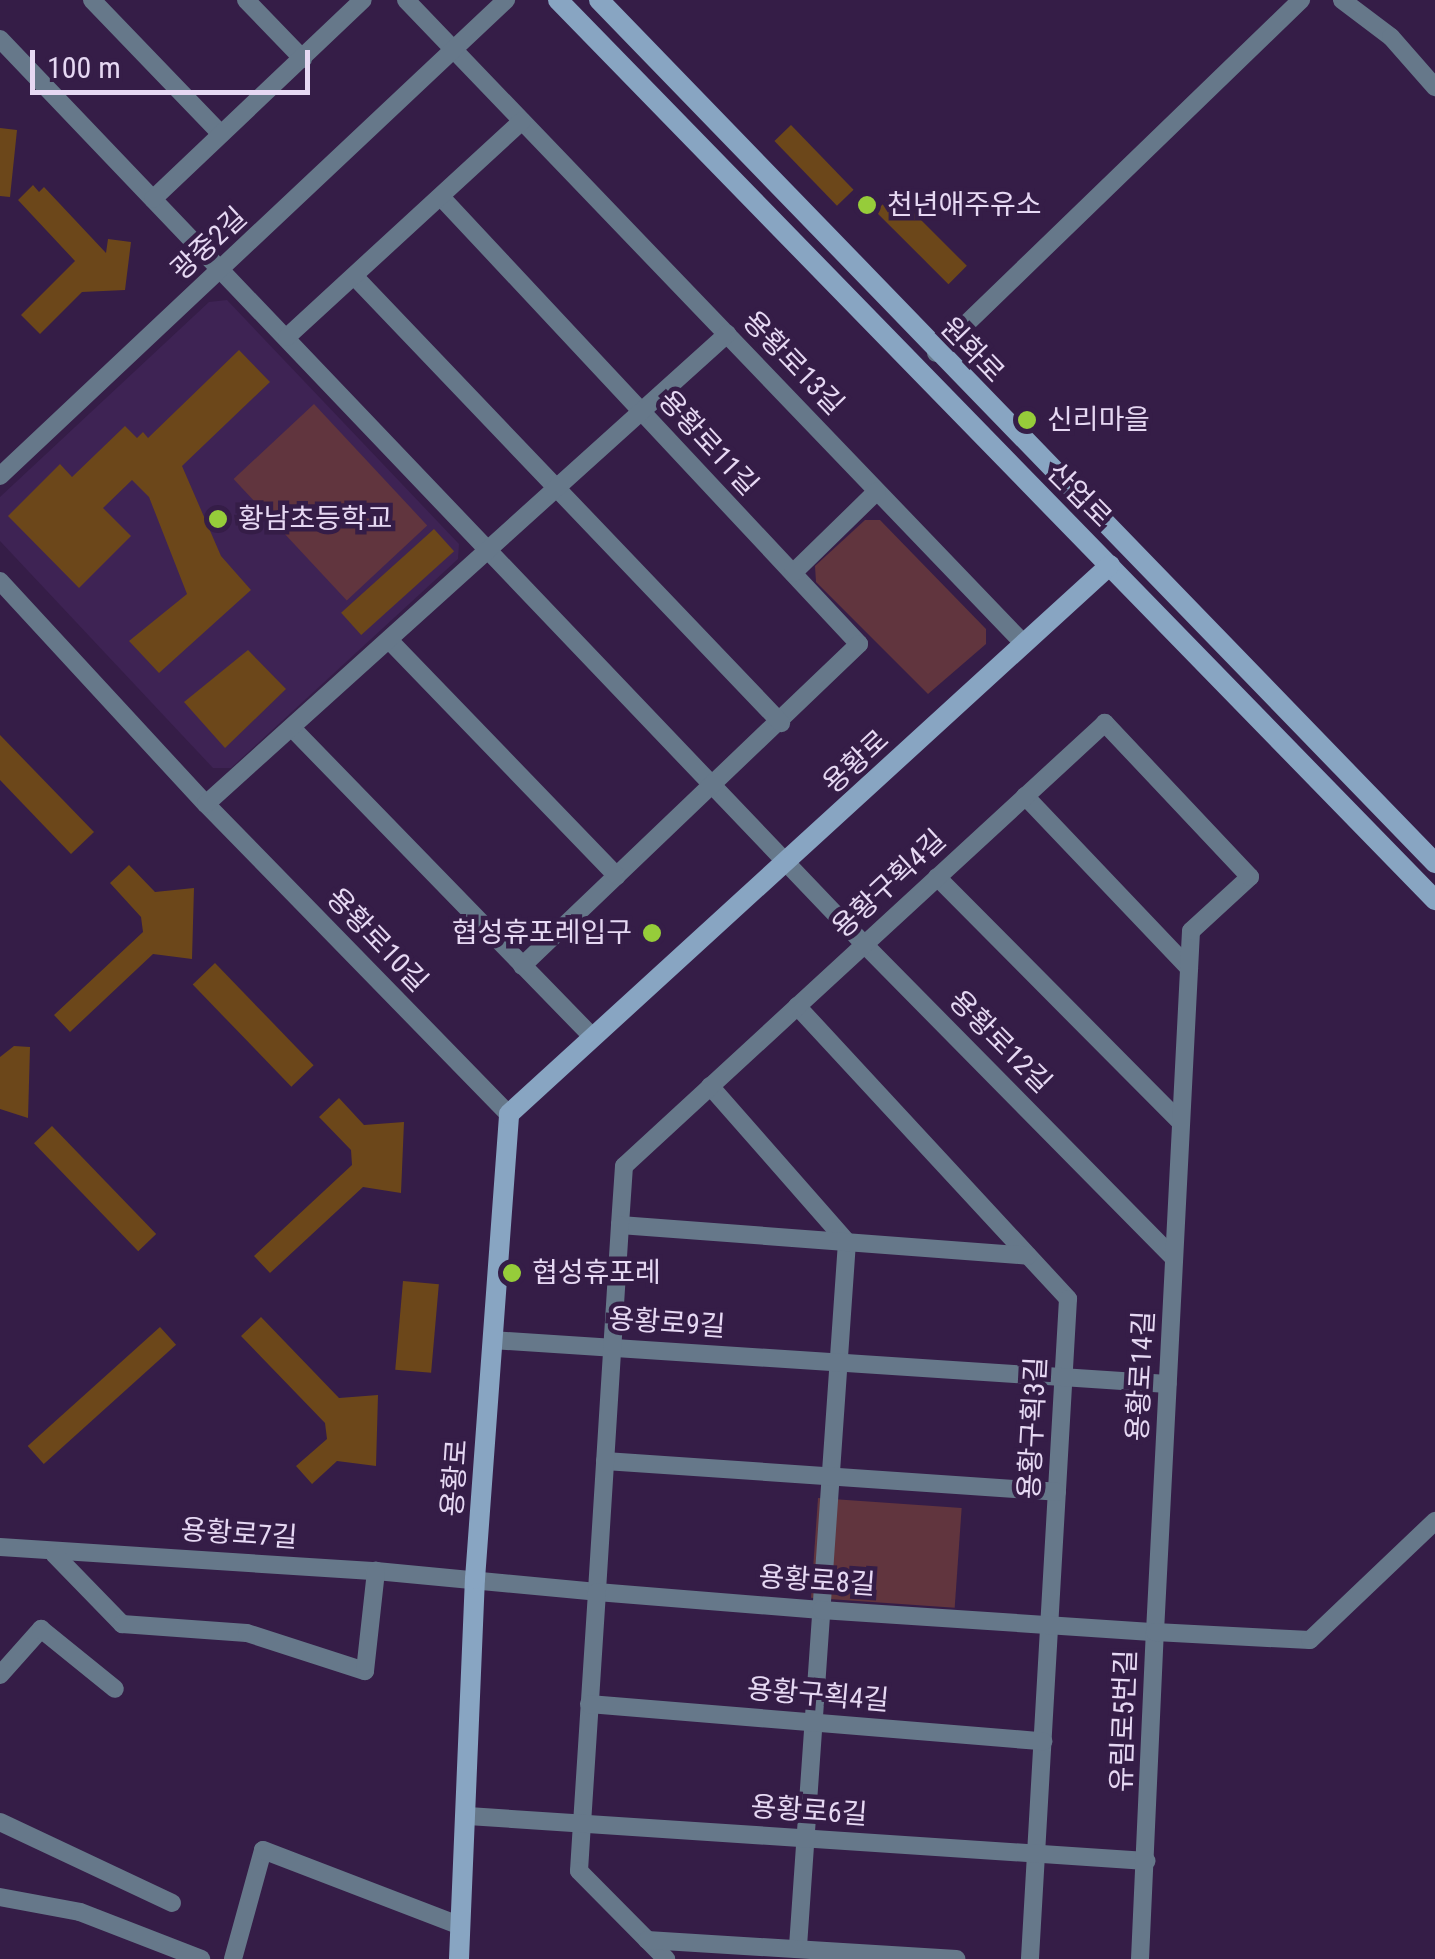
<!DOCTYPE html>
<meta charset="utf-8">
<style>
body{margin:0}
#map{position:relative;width:1435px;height:1959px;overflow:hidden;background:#351d47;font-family:"Roboto Condensed","Noto Sans KR",sans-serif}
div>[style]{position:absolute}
.built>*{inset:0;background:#3e2354}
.green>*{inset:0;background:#61353e;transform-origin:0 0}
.building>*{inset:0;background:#6c471a;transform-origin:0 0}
.street>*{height:18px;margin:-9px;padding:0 9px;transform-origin:9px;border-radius:9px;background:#66788a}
.secondary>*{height:20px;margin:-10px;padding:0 10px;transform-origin:10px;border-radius:10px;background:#88a5c2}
.dots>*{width:28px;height:28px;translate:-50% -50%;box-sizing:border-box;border:5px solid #351d47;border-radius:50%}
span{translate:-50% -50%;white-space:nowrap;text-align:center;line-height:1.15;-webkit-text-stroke:9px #351d47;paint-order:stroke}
.poi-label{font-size:28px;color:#e6d8f3}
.left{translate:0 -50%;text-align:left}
.right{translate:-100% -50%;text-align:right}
.street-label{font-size:28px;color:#e6d8f3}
.scale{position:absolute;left:30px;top:50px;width:280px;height:45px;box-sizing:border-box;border:5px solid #e6d8f3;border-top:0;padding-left:12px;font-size:30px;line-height:35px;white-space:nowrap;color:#e6d8f3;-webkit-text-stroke:8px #351d47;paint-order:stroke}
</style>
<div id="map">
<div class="built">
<div style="clip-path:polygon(227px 300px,459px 544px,458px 559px,231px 768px,213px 768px,0 541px,0 497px,209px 302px)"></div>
</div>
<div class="green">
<div style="left:314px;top:404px;width:166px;height:110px;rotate:47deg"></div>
<div style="clip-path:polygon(865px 520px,880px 520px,986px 629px,986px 644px,928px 694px,816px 582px,815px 566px)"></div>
<div style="left:818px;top:1498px;width:144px;height:100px;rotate:4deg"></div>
</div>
<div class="building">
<div style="left:791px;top:125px;width:90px;height:23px;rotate:46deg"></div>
<div style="clip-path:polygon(0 128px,17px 130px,10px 197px,0 196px)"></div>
<div style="clip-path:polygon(33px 185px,39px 192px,44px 187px,106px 253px,108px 239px,131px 242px,125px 290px,82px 292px,40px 334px,21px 315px,75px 261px,18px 200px)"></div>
<div style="left:894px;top:193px;width:103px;height:26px;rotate:45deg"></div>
<div style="clip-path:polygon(239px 350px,270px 382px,182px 466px,221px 556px,251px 590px,159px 673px,129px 641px,187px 594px,149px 497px,132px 480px,103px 508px,131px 536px,79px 588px,8px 516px,60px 464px,72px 477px,125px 426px,137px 438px,143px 432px,148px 438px)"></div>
<div style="left:434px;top:529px;width:30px;height:125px;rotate:48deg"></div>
<div style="clip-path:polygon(248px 650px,286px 689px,225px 748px,184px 702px)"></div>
<div style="clip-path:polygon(0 735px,94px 832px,71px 854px,0 780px)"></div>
<div style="clip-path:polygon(129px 865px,155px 892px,194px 888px,192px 959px,153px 954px,70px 1032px,54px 1015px,143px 932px,141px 917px,110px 883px)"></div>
<div style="left:215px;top:963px;width:142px;height:31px;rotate:46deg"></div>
<div style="clip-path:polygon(14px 1046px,30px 1047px,28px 1118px,0 1109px,0 1057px)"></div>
<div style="clip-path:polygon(339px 1098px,364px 1125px,404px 1122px,401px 1193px,363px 1187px,270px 1273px,254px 1256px,352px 1165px,351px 1150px,319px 1117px)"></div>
<div style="left:52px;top:1126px;width:150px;height:25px;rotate:46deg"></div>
<div style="left:403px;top:1281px;width:36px;height:89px;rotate:5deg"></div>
<div style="clip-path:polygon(261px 1317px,339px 1398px,378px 1395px,376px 1466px,337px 1461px,312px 1484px,296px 1466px,327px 1439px,325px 1423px,241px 1336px)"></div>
<div style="left:160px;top:1327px;width:24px;height:178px;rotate:48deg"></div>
</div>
<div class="street">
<div style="left:92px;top:0;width:186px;rotate:46.1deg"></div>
<div style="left:246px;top:0;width:82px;rotate:46deg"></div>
<div style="left:406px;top:0;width:893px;rotate:46.18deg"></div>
<div style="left:1342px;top:0;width:61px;rotate:37.1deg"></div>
<div style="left:1391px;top:37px;width:67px;rotate:48.7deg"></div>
<div style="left:0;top:39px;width:1251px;rotate:46.33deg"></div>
<div style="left:864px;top:944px;width:441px;rotate:45.4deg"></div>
<div style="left:441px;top:197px;width:612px;rotate:46.92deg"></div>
<div style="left:859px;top:644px;width:466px;rotate:136.3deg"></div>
<div style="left:153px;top:199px;width:289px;rotate:-43.5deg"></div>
<div style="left:355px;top:277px;width:617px;rotate:46.31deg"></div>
<div style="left:287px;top:337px;width:319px;rotate:-42.6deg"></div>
<div style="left:936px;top:353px;width:508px;rotate:-44.04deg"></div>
<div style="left:0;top:476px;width:695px;rotate:-43.25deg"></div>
<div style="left:793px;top:573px;width:117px;rotate:-44.3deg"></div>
<div style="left:0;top:581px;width:304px;rotate:47.3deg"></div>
<div style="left:206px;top:804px;width:433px;rotate:45.7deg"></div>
<div style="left:389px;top:640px;width:328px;rotate:46deg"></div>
<div style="left:293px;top:729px;width:430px;rotate:45.8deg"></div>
<div style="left:1025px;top:796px;width:238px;rotate:46.4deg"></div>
<div style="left:206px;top:804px;width:702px;rotate:-42.05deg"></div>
<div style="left:937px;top:877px;width:346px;rotate:45.2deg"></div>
<div style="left:797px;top:1006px;width:399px;rotate:47.2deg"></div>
<div style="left:1068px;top:1299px;width:661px;rotate:93.3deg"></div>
<div style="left:710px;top:1086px;width:208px;rotate:48.7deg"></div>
<div style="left:847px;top:1242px;width:707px;rotate:93.98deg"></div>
<div style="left:620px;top:1225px;width:409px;rotate:4.3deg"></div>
<div style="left:492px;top:1340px;width:677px;rotate:3.72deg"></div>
<div style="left:605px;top:1461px;width:453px;rotate:3.9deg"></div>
<div style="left:0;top:1547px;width:377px;rotate:3.7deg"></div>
<div style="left:376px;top:1571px;width:222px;rotate:5.4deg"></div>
<div style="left:597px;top:1592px;width:225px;rotate:4.6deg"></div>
<div style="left:821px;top:1610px;width:335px;rotate:3.8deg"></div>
<div style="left:1155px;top:1632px;width:702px;rotate:-87.06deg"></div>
<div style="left:1191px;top:931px;width:80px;rotate:-42.5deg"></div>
<div style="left:1250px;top:877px;width:212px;rotate:-133.3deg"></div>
<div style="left:1105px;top:723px;width:654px;rotate:137.35deg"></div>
<div style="left:624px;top:1166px;width:59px;rotate:93.9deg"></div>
<div style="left:620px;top:1225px;width:368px;rotate:93.6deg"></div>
<div style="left:597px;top:1592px;width:231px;rotate:93.7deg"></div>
<div style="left:582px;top:1823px;width:48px;rotate:93.6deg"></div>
<div style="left:579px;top:1871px;width:124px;rotate:45.3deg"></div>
<div style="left:54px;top:1554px;width:98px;rotate:45.8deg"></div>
<div style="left:122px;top:1624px;width:125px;rotate:4.1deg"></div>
<div style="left:247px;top:1633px;width:124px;rotate:17.9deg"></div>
<div style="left:365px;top:1671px;width:101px;rotate:-83.7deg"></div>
<div style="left:0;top:1675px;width:62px;rotate:-48.3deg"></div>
<div style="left:41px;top:1629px;width:95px;rotate:39deg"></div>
<div style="left:589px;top:1704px;width:456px;rotate:4.7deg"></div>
<div style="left:468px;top:1816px;width:680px;rotate:3.79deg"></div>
<div style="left:0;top:1822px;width:190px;rotate:25.2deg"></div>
<div style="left:0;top:1897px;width:81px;rotate:10.6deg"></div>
<div style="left:80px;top:1912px;width:130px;rotate:21.2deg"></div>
<div style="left:647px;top:1940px;width:310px;rotate:3.5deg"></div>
<div style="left:233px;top:1959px;width:113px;rotate:-74.6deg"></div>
<div style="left:263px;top:1850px;width:212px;rotate:21deg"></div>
<div style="left:1140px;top:1959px;width:327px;rotate:-87.4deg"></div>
<div style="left:1155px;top:1632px;width:155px;rotate:3deg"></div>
<div style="left:1310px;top:1640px;width:173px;rotate:-43.6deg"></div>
</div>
<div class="secondary">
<div style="left:558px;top:0;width:1257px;rotate:45.74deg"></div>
<div style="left:599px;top:0;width:1202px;rotate:45.91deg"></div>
<div style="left:459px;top:1959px;width:380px;rotate:-87.6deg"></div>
<div style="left:475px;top:1579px;width:466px;rotate:-85.8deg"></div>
<div style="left:509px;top:1114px;width:814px;rotate:-42.41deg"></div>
</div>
<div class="dots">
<div style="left:867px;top:205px;background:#96cc3a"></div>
<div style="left:1027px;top:420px;background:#96cc3a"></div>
<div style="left:218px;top:519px;background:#96cc3a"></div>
<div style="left:652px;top:933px;background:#96cc3a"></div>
<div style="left:512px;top:1273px;background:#96cc3a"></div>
</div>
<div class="poi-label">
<span class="left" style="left:887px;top:205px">천년애주유소</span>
<span class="left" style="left:1047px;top:420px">신리마을</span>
<span class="left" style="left:238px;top:519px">황남초등학교</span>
<span class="right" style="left:632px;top:933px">협성휴포레입구</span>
<span class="left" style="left:532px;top:1273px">협성휴포레</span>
</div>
<div class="street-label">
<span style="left:209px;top:244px;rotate:-43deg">광중2길</span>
<span style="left:972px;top:350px;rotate:46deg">원화로</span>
<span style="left:793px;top:363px;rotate:46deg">용황로13길</span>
<span style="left:708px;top:443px;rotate:47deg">용황로11길</span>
<span style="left:1079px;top:495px;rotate:45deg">산업로</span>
<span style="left:856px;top:762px;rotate:-43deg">용황로</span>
<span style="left:889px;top:884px;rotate:-43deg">용황구획4길</span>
<span style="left:377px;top:940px;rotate:46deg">용황로10길</span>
<span style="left:1000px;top:1042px;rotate:45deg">용황로12길</span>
<span style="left:667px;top:1323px;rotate:4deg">용황로9길</span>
<span style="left:1141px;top:1376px;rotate:-87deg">용황로14길</span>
<span style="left:1033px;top:1428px;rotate:-87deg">용황구획3길</span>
<span style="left:455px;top:1478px;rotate:-86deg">용황로</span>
<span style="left:239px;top:1534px;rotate:4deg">용황로7길</span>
<span style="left:817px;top:1581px;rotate:4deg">용황로8길</span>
<span style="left:818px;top:1695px;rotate:5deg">용황구획4길</span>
<span style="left:1124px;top:1721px;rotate:-88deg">유림로5번길</span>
<span style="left:809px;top:1811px;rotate:4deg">용황로6길</span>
</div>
<div class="scale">100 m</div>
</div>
